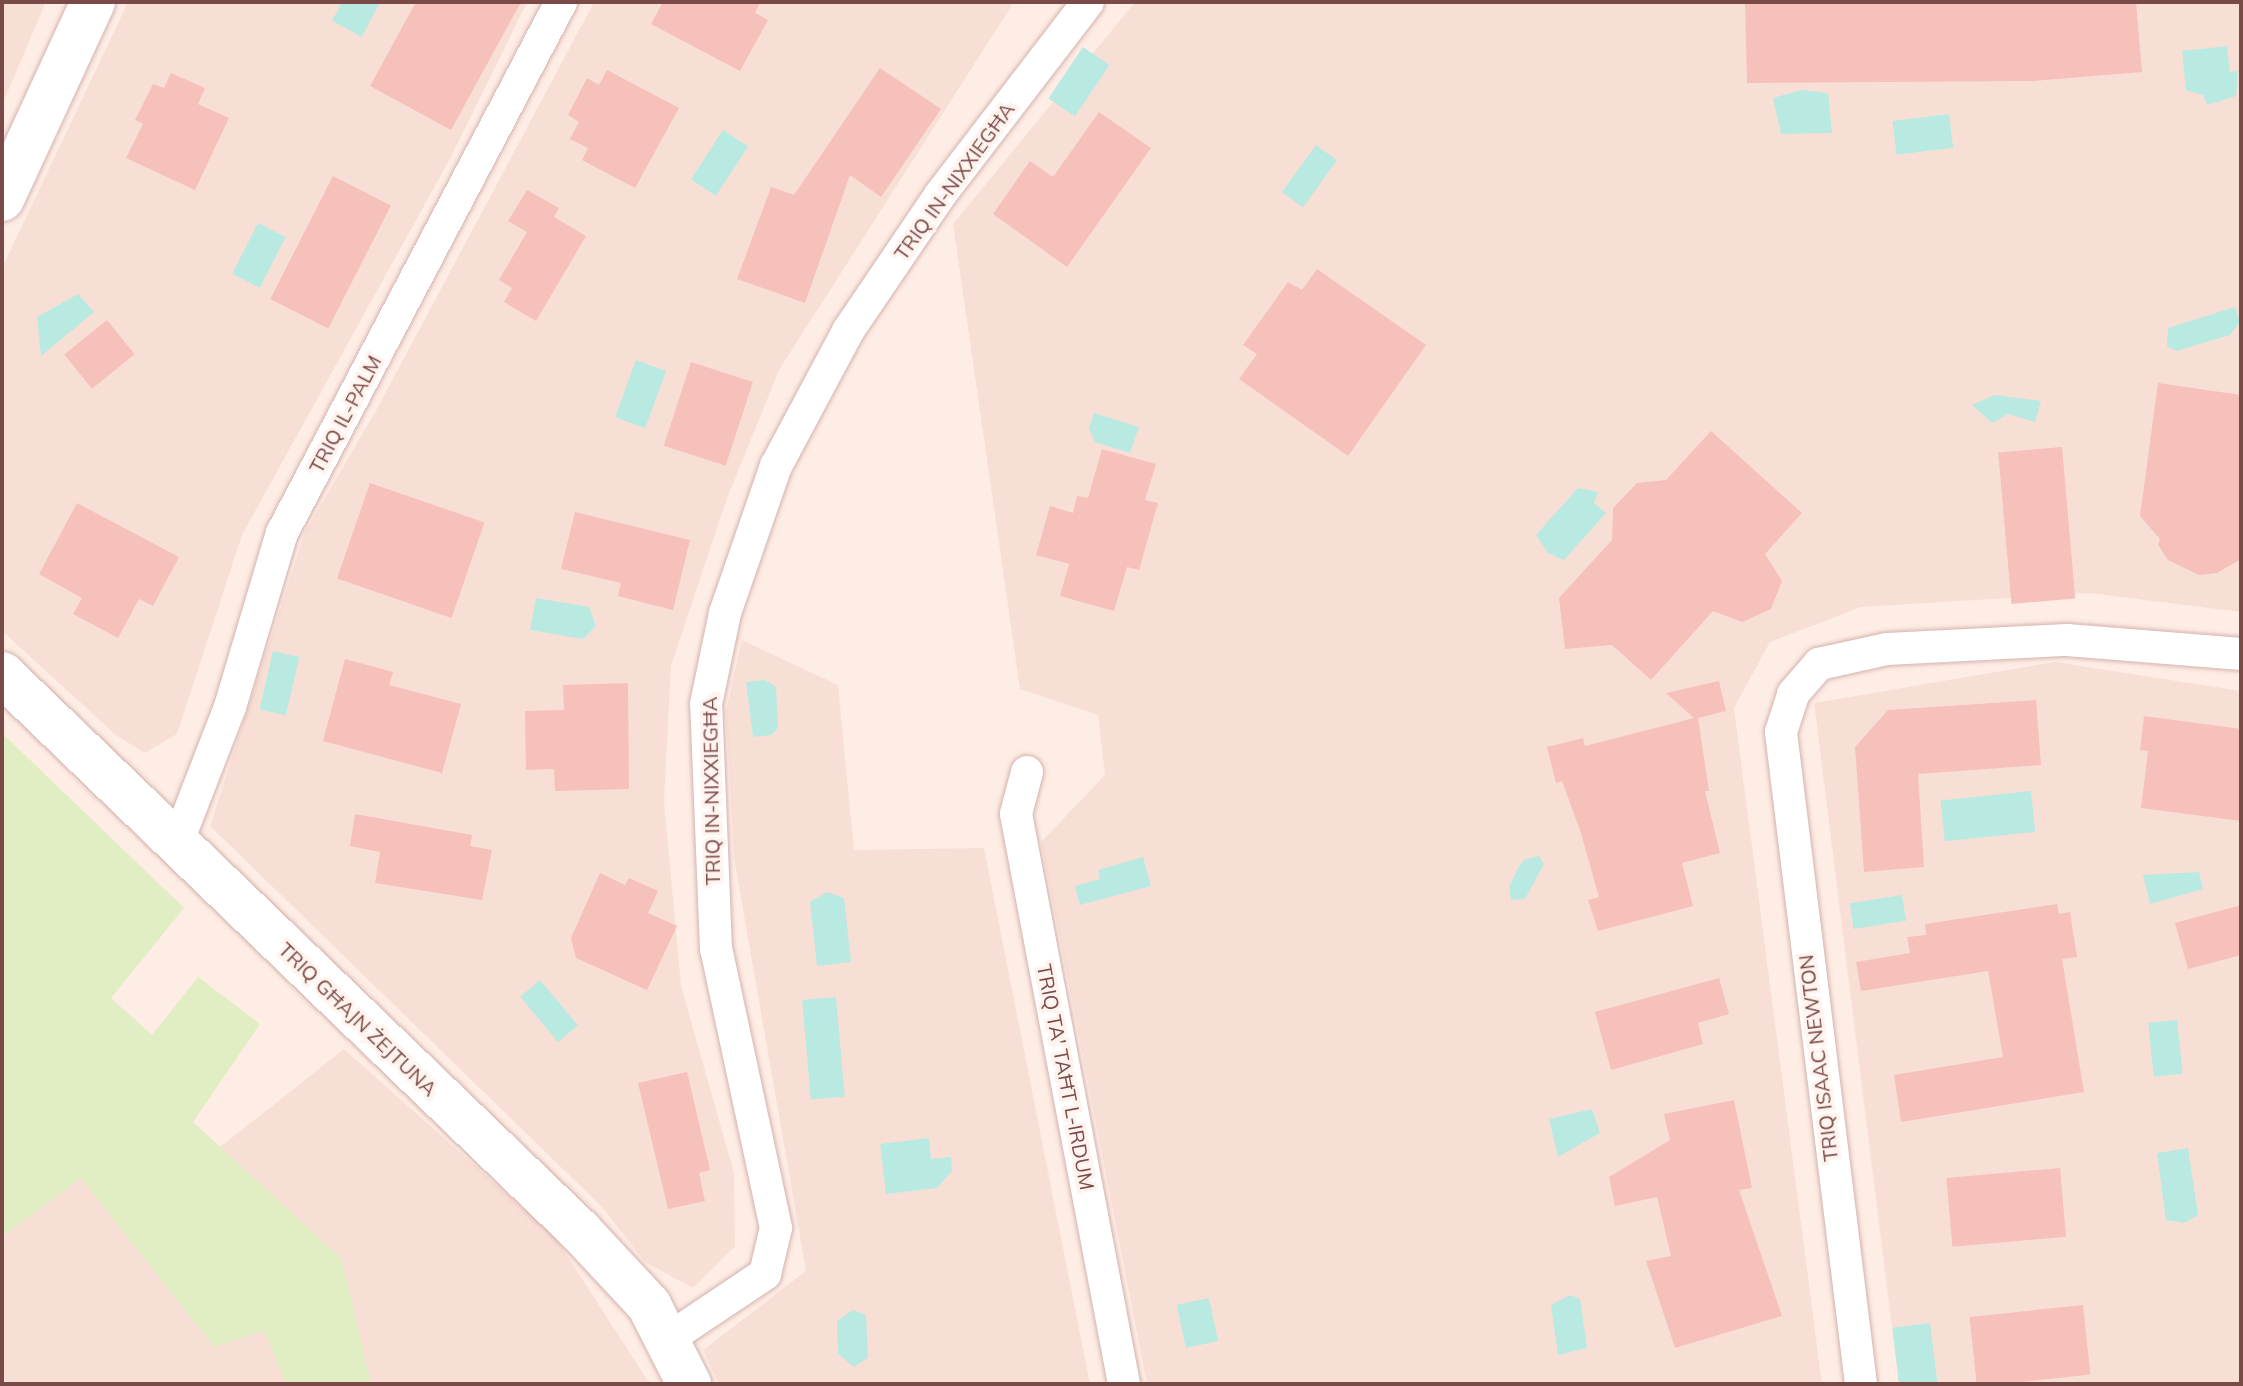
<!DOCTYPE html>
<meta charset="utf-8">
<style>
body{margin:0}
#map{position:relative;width:2243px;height:1386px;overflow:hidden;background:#feede5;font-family:Mulish,sans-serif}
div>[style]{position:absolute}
.residential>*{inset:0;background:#f8dfd6}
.green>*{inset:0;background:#e1edc2}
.water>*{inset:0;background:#b8eae1;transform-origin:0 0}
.building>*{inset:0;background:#f6c0bb;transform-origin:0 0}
.roads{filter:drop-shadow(0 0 2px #d4b2ad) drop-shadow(0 0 2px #d4b2ad)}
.street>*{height:32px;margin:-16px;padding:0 16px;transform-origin:16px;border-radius:16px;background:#fff}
.secondary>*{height:44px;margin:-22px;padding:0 22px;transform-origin:22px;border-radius:22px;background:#fff}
span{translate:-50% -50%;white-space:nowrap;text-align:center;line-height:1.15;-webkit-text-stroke:7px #fff3ed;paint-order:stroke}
.street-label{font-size:20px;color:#7a4a48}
.frame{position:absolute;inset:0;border:4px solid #7a4a48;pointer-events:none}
</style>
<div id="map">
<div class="residential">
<div style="clip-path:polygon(2px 2px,46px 2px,2px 105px)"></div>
<div style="clip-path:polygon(128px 2px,527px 2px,451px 157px,242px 535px,177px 734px,145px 753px,117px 736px,2px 631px,2px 268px)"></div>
<div style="clip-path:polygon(594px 2px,1014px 2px,779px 370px,726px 501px,671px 666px,664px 801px,681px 986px,734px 1173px,735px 1246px,693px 1288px,645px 1262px,602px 1207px,210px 826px,305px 532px,378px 407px)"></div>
<div style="clip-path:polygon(1135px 2px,2241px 2px,2241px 612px,2089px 593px,1861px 607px,1770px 642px,1734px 708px,1822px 1384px,1147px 1384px,1041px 842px,1105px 775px,1098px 715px,1020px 689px,953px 224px)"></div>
<div style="clip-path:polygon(742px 640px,838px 685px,854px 850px,984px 848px,1090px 1384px,719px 1384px,703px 1350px,806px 1271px,734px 858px,726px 711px)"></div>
<div style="clip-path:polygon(2055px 662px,2241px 691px,2241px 1384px,1899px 1384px,1814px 703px)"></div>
<div style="clip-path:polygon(344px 1049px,555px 1237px,650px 1384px,371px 1384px,342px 1259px,220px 1147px)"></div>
<div style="clip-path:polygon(81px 1178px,214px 1347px,264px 1331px,286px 1384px,8px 1384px,2px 1375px,2px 1237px)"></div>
</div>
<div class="green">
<div style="clip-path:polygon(2px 733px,184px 908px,111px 998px,152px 1035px,198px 977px,260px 1024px,193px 1122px,342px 1259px,371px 1384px,286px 1384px,264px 1331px,214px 1347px,81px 1178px,2px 1237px)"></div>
</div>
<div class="water">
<div style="clip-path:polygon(342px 2px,380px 2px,362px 37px,332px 21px)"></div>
<div style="clip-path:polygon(2227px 46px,2230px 72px,2238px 71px,2236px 96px,2207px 105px,2203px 95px,2186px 90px,2182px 51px)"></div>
<div style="left:1083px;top:47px;width:32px;height:62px;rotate:34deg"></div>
<div style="clip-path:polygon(1802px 90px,1828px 93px,1832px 133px,1781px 134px,1773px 98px)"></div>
<div style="left:1949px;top:114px;width:34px;height:57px;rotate:83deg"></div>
<div style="left:723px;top:130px;width:30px;height:59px;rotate:33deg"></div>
<div style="left:1316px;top:145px;width:26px;height:58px;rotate:36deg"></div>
<div style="left:258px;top:223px;width:31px;height:57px;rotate:27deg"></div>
<div style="clip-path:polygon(78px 294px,94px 312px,41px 356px,37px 317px)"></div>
<div style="clip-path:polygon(2235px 307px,2240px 322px,2230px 335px,2176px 351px,2167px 346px,2168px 328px)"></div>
<div style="left:636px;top:360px;width:32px;height:61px;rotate:20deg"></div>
<div style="clip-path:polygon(1995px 395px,2041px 401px,2035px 422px,2008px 414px,1992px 423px,1972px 405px)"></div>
<div style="clip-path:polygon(1094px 413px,1139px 427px,1130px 453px,1095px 442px,1089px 429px)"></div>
<div style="clip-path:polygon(1578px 488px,1598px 492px,1594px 503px,1606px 513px,1564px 560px,1548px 553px,1536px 535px)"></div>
<div style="clip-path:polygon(536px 598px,589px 607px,596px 626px,583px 639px,530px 630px)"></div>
<div style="left:273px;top:651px;width:27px;height:60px;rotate:13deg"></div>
<div style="clip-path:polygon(765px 680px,776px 687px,778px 728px,771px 735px,753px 737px,746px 682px)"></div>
<div style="left:2031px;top:791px;width:41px;height:91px;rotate:84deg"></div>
<div style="clip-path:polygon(1539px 856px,1544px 864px,1525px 899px,1511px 900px,1509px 887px,1518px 868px,1524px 860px)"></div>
<div style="clip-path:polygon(1143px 857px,1151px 886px,1080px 905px,1075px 886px,1100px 879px,1098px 870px)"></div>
<div style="clip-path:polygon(2199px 872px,2203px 889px,2150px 904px,2143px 875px)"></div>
<div style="clip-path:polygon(827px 892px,844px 898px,851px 962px,817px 966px,810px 902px)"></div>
<div style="left:1902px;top:895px;width:26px;height:53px;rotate:81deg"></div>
<div style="left:540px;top:980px;width:59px;height:26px;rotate:50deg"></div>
<div style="left:836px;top:997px;width:100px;height:34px;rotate:85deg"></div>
<div style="left:2177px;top:1020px;width:54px;height:29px;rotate:84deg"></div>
<div style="clip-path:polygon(1592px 1109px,1600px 1133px,1558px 1157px,1549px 1119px)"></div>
<div style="clip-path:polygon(929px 1138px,931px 1159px,951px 1157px,952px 1171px,937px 1188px,886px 1194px,880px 1144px)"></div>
<div style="clip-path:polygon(2188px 1148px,2198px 1215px,2184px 1223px,2166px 1220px,2157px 1153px)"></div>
<div style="clip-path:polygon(1570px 1295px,1580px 1299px,1587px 1348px,1558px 1355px,1551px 1305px)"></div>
<div style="left:1209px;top:1298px;width:44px;height:33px;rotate:78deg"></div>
<div style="clip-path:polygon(853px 1310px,866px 1315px,868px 1358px,854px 1367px,838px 1354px,837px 1321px)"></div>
<div style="left:1930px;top:1323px;width:62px;height:38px;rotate:83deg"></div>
</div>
<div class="building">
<div style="clip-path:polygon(416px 2px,521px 2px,451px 130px,370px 86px)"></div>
<div style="clip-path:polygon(663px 2px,760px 2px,755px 13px,768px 20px,740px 71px,651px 24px)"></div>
<div style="clip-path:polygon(1745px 2px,2136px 2px,2142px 72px,2033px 81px,1747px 83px)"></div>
<div style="clip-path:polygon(880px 68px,941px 109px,881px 197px,850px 175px,805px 303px,737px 279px,771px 187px,794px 195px)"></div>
<div style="clip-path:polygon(607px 70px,679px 108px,635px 188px,582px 160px,588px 148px,570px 139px,579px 122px,568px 115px,587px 78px,599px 85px)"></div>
<div style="clip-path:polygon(171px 73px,205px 88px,198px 104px,229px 118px,195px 190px,126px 158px,143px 124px,135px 120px,153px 84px,164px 88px)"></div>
<div style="clip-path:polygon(1099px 112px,1151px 148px,1067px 267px,993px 214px,1030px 161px,1053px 177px)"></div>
<div style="left:333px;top:176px;width:65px;height:138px;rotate:27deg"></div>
<div style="clip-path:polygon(527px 190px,559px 208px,554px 217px,586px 236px,536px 321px,504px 302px,512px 288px,499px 280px,527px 232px,508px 221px)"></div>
<div style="clip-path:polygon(1317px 269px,1426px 345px,1348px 456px,1239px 379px,1257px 354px,1243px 345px,1288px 282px,1302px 290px)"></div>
<div style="left:107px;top:320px;width:44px;height:55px;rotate:51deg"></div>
<div style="left:691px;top:362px;width:65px;height:88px;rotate:18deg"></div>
<div style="clip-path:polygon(2158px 383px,2241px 395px,2241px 559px,2217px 573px,2199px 575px,2168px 560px,2158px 545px,2160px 539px,2140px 516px)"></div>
<div style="clip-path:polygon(1711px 431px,1802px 513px,1765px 554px,1782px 581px,1771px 609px,1742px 622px,1713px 611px,1651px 680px,1612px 645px,1565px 649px,1559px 598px,1612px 540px,1613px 508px,1637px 483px,1666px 480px)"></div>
<div style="left:2062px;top:447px;width:152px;height:64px;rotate:85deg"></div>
<div style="clip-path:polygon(1102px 449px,1156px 464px,1145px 500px,1158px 503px,1139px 570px,1127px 567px,1114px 611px,1060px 596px,1069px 564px,1036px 555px,1050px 506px,1073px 513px,1077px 496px,1088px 498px)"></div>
<div style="left:370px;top:483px;width:121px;height:101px;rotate:19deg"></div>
<div style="clip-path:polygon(77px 503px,179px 557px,153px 606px,139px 599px,118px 638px,73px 614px,82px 598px,39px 574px)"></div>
<div style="clip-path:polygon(575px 512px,690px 540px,673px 610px,618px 596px,621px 583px,561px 569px)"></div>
<div style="clip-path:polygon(345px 659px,393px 672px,389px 685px,461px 704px,442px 773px,323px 741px)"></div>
<div style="clip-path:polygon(1719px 681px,1726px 711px,1698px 718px,1709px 791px,1705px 791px,1720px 853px,1682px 863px,1693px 906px,1598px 931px,1588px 900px,1599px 897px,1580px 830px,1562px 781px,1556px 783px,1547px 747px,1583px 738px,1585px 746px,1694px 718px,1666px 693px)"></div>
<div style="clip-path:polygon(628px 683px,629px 789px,555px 791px,554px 769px,526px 770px,525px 711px,564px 710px,563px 685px)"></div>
<div style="clip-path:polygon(2036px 700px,2041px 765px,1918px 774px,1924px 867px,1864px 872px,1855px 747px,1888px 710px)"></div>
<div style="clip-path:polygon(2144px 716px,2241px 729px,2241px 821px,2141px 808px,2148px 751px,2140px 750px)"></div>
<div style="clip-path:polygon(355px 814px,472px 835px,470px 846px,492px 850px,482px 900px,375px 883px,380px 852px,350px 846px)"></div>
<div style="clip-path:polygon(600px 873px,625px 885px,629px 878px,658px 891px,648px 913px,677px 926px,647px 990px,576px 958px,571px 938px)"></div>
<div style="clip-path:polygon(2057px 904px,2059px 914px,2070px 912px,2077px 957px,2062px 959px,2084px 1092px,1901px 1122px,1894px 1075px,2003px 1057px,1988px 971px,1861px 991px,1856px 962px,1910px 953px,1907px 937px,1926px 935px,1925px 924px)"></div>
<div style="clip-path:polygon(2241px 905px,2241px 955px,2188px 969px,2175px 923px)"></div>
<div style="clip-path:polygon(1719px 978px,1729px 1014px,1698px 1023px,1703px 1044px,1611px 1070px,1595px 1012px)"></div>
<div style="clip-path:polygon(687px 1072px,710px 1170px,699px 1173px,705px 1201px,668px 1209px,638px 1083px)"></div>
<div style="clip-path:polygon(1734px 1100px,1752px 1188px,1739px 1190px,1782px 1316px,1675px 1348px,1646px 1261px,1671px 1256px,1657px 1197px,1615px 1206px,1609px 1177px,1670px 1140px,1664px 1114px)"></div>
<div style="left:2060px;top:1168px;width:69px;height:114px;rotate:85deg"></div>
<div style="left:2083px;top:1305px;width:70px;height:114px;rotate:84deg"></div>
</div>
<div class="roads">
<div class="street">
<div style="left:1027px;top:772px;width:43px;rotate:104.7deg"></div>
<div style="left:1016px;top:814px;width:580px;rotate:79.27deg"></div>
<div style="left:176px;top:846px;width:149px;rotate:-68.8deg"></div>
<div style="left:230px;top:707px;width:182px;rotate:-73.4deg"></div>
<div style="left:282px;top:533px;width:600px;rotate:-62.28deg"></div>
<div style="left:668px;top:1339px;width:117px;rotate:-33.8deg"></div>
<div style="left:765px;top:1274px;width:47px;rotate:-76.6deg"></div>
<div style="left:776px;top:1228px;width:285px;rotate:-102.1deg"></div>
<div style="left:716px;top:949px;width:245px;rotate:-92.3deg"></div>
<div style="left:706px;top:704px;width:93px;rotate:-78.2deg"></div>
<div style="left:725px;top:613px;width:156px;rotate:-70.9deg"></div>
<div style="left:776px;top:466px;width:153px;rotate:-61.9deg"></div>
<div style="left:848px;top:331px;width:164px;rotate:-55.9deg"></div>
<div style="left:940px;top:195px;width:243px;rotate:-52.5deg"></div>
<div style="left:1861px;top:1384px;width:657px;rotate:-97deg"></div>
<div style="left:1781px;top:732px;width:40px;rotate:-72deg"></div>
<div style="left:1793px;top:694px;width:40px;rotate:-49deg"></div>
<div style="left:1819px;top:664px;width:70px;rotate:-12.4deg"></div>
<div style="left:1887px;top:649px;width:180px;rotate:-2.9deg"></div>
<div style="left:2067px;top:640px;width:175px;rotate:4.6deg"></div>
</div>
<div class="secondary">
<div style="left:2px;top:199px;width:217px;rotate:-65.2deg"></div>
<div style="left:2px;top:674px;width:804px;rotate:43.94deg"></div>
<div style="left:581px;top:1232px;width:100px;rotate:47deg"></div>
<div style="left:649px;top:1305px;width:89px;rotate:63.1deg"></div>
</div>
</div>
<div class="street-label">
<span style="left:954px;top:181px;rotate:-54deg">TRIQ IN-NIXXIEGĦA</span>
<span style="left:345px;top:414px;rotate:-62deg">TRIQ IL-PALM</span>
<span style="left:711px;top:791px;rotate:-91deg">TRIQ IN-NIXXIEGĦA</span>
<span style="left:358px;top:1019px;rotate:44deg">TRIQ GĦAJN ŻEJTUNA</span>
<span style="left:1818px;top:1058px;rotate:-97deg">TRIQ ISAAC NEWTON</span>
<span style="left:1066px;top:1077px;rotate:79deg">TRIQ TA' TAĦT L-IRDUM</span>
</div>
<div class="frame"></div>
</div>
